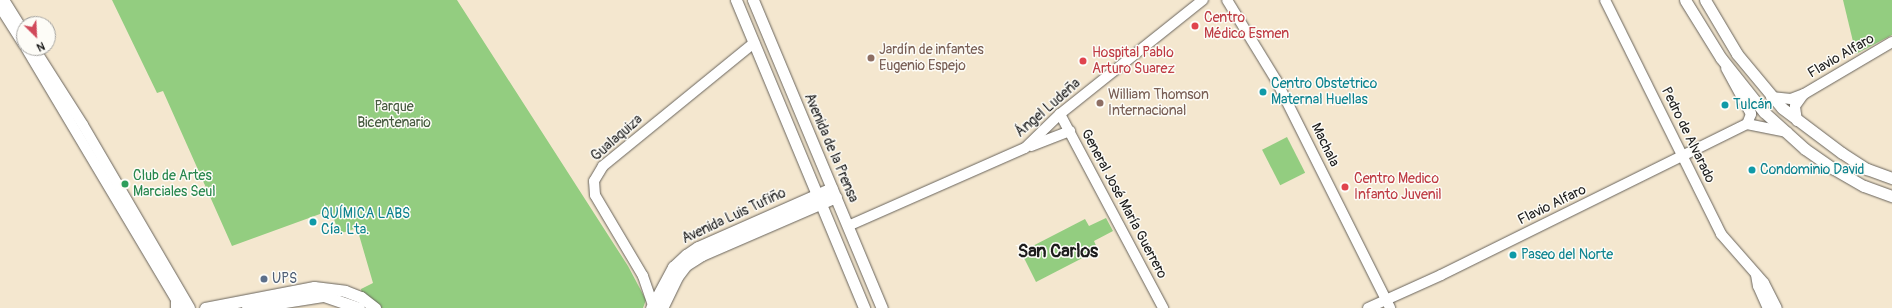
<!DOCTYPE html>
<meta charset="utf-8">
<style>
body{margin:0}
#map{position:relative;width:1892px;height:308px;overflow:hidden;background:#f4e7cf;font-family:Pangolin,sans-serif}
div>[style]{position:absolute}
.green>*{inset:0;background:#93cd80;transform-origin:0 0}
.roads{filter:drop-shadow(0 0 1px #68635b) drop-shadow(0 0 1px #68635b)}
.secondary>*{height:10px;margin:-5px;padding:0 5px;transform-origin:5px;border-radius:5px;background:#fff}
.primary>*{height:11px;margin:-5.5px;padding:0 5.5px;transform-origin:5.5px;border-radius:5.5px;background:#fff}
.dots>*{width:11px;height:11px;translate:-50% -50%;box-sizing:border-box;border:2px solid #fdfcf7;border-radius:50%}
span{translate:-50% -50%;white-space:nowrap;text-align:center;line-height:1.15;-webkit-text-stroke:3px #fdfcf7;paint-order:stroke}
.health-label{font-size:14px;color:#be3a42}
.left{translate:0 -50%;text-align:left}
.education-label{font-size:14px;color:#785e54}
.street-label{font-size:14px;color:#1c1c1c}
.culture-label{font-size:14px;color:#0d838f}
.park-label{font-size:14px;color:#465a3f}
.leisure-label{font-size:14px;color:#27864d}
.service-label{font-size:14px;color:#4e5e75}
.district-label{font-size:18px;color:#1c1c1c;font-weight:700}
.north{position:absolute;left:16px;top:16px;width:40px;height:40px;box-sizing:border-box;background:#fdfcf7;border:1px solid #a3a29f;border-radius:50%;rotate:156deg;font-size:11px;font-weight:700;line-height:16px;text-align:center;color:#1c1c1c}
.north::after{content:'';display:block;margin:auto;width:14px;height:18px;background:#d1495b;clip-path:polygon(50% 0,100% 100%,50% 72%,0 100%)}
</style>
<div id="map">
<div class="green">
<div style="clip-path:polygon(112px 0,457px 0,628px 266px,646px 300px,643px 308px,381px 308px,362px 294px,361px 289px,373px 283px,357px 228px,339px 234px,331px 210px,232px 246px,163px 91px,157px 93px)"></div>
<div style="clip-path:polygon(1843px 0,1892px 0,1892px 35px,1856px 54px)"></div>
<div style="left:1287px;top:137px;width:40px;height:28px;rotate:63deg"></div>
<div style="clip-path:polygon(1106px 218px,1113px 231px,1094px 241px,1098px 250px,1036px 282px,1021px 252px,1085px 219px,1089px 226px)"></div>
</div>
<div class="roads">
<div class="secondary">
<div style="left:4px;top:0;width:38px;rotate:58deg"></div>
<div style="left:1227px;top:0;width:94px;rotate:58.5deg"></div>
<div style="left:1276px;top:80px;width:255px;rotate:63.4deg"></div>
<div style="left:1605px;top:0;width:261px;rotate:63.6deg"></div>
<div style="left:1721px;top:234px;width:65px;rotate:48.7deg"></div>
<div style="left:1764px;top:283px;width:28px;rotate:63deg"></div>
<div style="left:0;top:7px;width:45px;rotate:57.7deg"></div>
<div style="left:26px;top:48px;width:303px;rotate:59.2deg"></div>
<div style="left:34px;top:48px;width:91px;rotate:57.5deg"></div>
<div style="left:83px;top:125px;width:212px;rotate:59.7deg"></div>
<div style="left:1771px;top:97px;width:20px;rotate:6deg"></div>
<div style="left:1791px;top:99px;width:14px;rotate:-21deg"></div>
<div style="left:1804px;top:94px;width:102px;rotate:-30.6deg"></div>
<div style="left:1060px;top:114px;width:220px;rotate:62deg"></div>
<div style="left:1797px;top:121px;width:15px;rotate:-98deg"></div>
<div style="left:1795px;top:106px;width:14px;rotate:-54deg"></div>
<div style="left:1747px;top:124px;width:41px;rotate:11.3deg"></div>
<div style="left:1031px;top:146px;width:42px;rotate:-21deg"></div>
<div style="left:848px;top:226px;width:193px;rotate:-23.8deg"></div>
<div style="left:1025px;top:148px;width:49px;rotate:-44.2deg"></div>
<div style="left:1060px;top:114px;width:183px;rotate:-38.6deg"></div>
<div style="left:1756px;top:275px;width:11px;rotate:80deg"></div>
<div style="left:1758px;top:286px;width:24px;rotate:66deg"></div>
<div style="left:654px;top:308px;width:34px;rotate:-109deg"></div>
<div style="left:643px;top:276px;width:94px;rotate:-120.7deg"></div>
<div style="left:595px;top:195px;width:14px;rotate:-94deg"></div>
<div style="left:594px;top:181px;width:17px;rotate:-59deg"></div>
<div style="left:603px;top:166px;width:195px;rotate:-39.2deg"></div>
<div style="left:1368px;top:308px;width:80px;rotate:-24.3deg"></div>
<div style="left:1441px;top:275px;width:341px;rotate:-26.3deg"></div>
<div style="left:1747px;top:124px;width:11px;rotate:-68deg"></div>
<div style="left:1751px;top:114px;width:52px;rotate:-118.5deg"></div>
</div>
<div class="primary">
<div style="left:736px;top:0;width:334px;rotate:67.4deg"></div>
<div style="left:753px;top:0;width:334px;rotate:67.3deg"></div>
<div style="left:1685px;top:0;width:68px;rotate:58.2deg"></div>
<div style="left:1721px;top:58px;width:69px;rotate:51.5deg"></div>
<div style="left:1764px;top:112px;width:55px;rotate:42.1deg"></div>
<div style="left:1805px;top:149px;width:35px;rotate:35deg"></div>
<div style="left:1834px;top:169px;width:34px;rotate:30deg"></div>
<div style="left:1864px;top:186px;width:30px;rotate:20deg"></div>
<div style="left:1705px;top:0;width:63px;rotate:59.3deg"></div>
<div style="left:1737px;top:54px;width:70px;rotate:50.2deg"></div>
<div style="left:1782px;top:108px;width:75px;rotate:36.9deg"></div>
<div style="left:1842px;top:153px;width:30px;rotate:33deg"></div>
<div style="left:1867px;top:169px;width:27px;rotate:20deg"></div>
<div style="left:176px;top:308px;width:7px;rotate:-90deg"></div>
<div style="left:205px;top:308px;width:111px;rotate:-10.9deg"></div>
<div style="left:314px;top:287px;width:31px;rotate:7deg"></div>
<div style="left:345px;top:291px;width:17px;rotate:21deg"></div>
<div style="left:361px;top:297px;width:18px;rotate:38deg"></div>
<div style="left:247px;top:308px;width:78px;rotate:-8.9deg"></div>
<div style="left:324px;top:296px;width:37px;rotate:19deg"></div>
<div style="left:651px;top:308px;width:47px;rotate:-61.8deg"></div>
<div style="left:673px;top:267px;width:18px;rotate:-43deg"></div>
<div style="left:686px;top:255px;width:14px;rotate:-34deg"></div>
<div style="left:698px;top:247px;width:146px;rotate:-23.8deg"></div>
<div style="left:662px;top:308px;width:34px;rotate:-64deg"></div>
<div style="left:677px;top:277px;width:15px;rotate:-53deg"></div>
<div style="left:686px;top:265px;width:19px;rotate:-32deg"></div>
<div style="left:702px;top:255px;width:146px;rotate:-23.4deg"></div>
</div>
</div>
<div class="dots">
<div style="left:1195px;top:26px;background:#e0444e"></div>
<div style="left:871px;top:58px;background:#8d6e63"></div>
<div style="left:1083px;top:61px;background:#e0444e"></div>
<div style="left:1263px;top:92px;background:#0f9aa8"></div>
<div style="left:1100px;top:103px;background:#8d6e63"></div>
<div style="left:1725px;top:105px;background:#0f9aa8"></div>
<div style="left:1752px;top:170px;background:#0f9aa8"></div>
<div style="left:125px;top:184px;background:#2e9e5b"></div>
<div style="left:1345px;top:187px;background:#e0444e"></div>
<div style="left:313px;top:222px;background:#0f9aa8"></div>
<div style="left:1513px;top:255px;background:#0f9aa8"></div>
<div style="left:264px;top:279px;background:#5c6f8a"></div>
</div>
<div class="health-label">
<span class="left" style="left:1204px;top:26px">Centro<br>Médico Esmen</span>
<span class="left" style="left:1092px;top:61px">Hospital Pablo<br>Arturo Suarez</span>
<span class="left" style="left:1354px;top:187px">Centro Medico<br>Infanto Juvenil</span>
</div>
<div class="education-label">
<span class="left" style="left:879px;top:58px">Jardín de infantes<br>Eugenio Espejo</span>
<span class="left" style="left:1108px;top:103px">William Thomson<br>Internacional</span>
</div>
<div class="street-label">
<span style="left:1841px;top:56px;rotate:-30deg">Flavio Alfaro</span>
<span style="left:1048px;top:108px;rotate:-41deg">Ángel Ludeña</span>
<span style="left:1688px;top:135px;rotate:64deg">Pedro de Alvarado</span>
<span style="left:617px;top:138px;rotate:-41deg">Gualaquiza</span>
<span style="left:1325px;top:145px;rotate:64deg">Machala</span>
<span style="left:831px;top:148px;rotate:67deg">Avenida de la Prensa</span>
<span style="left:1124px;top:204px;rotate:62deg">General José María Guerrero</span>
<span style="left:1552px;top:205px;rotate:-26deg">Flavio Alfaro</span>
<span style="left:734px;top:216px;rotate:-25deg">Avenida Luis Tufiño</span>
</div>
<div class="culture-label">
<span class="left" style="left:1271px;top:92px">Centro Obstetrico<br>Maternal Huellas</span>
<span class="left" style="left:1733px;top:105px">Tulcán</span>
<span class="left" style="left:1760px;top:170px">Condominio David</span>
<span class="left" style="left:321px;top:222px">QUÍMICA LABS<br>Cía. Lta.</span>
<span class="left" style="left:1521px;top:255px">Paseo del Norte</span>
</div>
<div class="park-label">
<span style="left:394px;top:115px">Parque<br>Bicentenario</span>
</div>
<div class="leisure-label">
<span class="left" style="left:133px;top:184px">Club de Artes<br>Marciales Seul</span>
</div>
<div class="service-label">
<span class="left" style="left:272px;top:279px">UPS</span>
</div>
<div class="district-label">
<span style="left:1058px;top:252px">San Carlos</span>
</div>
<div class="north">N</div>
</div>
